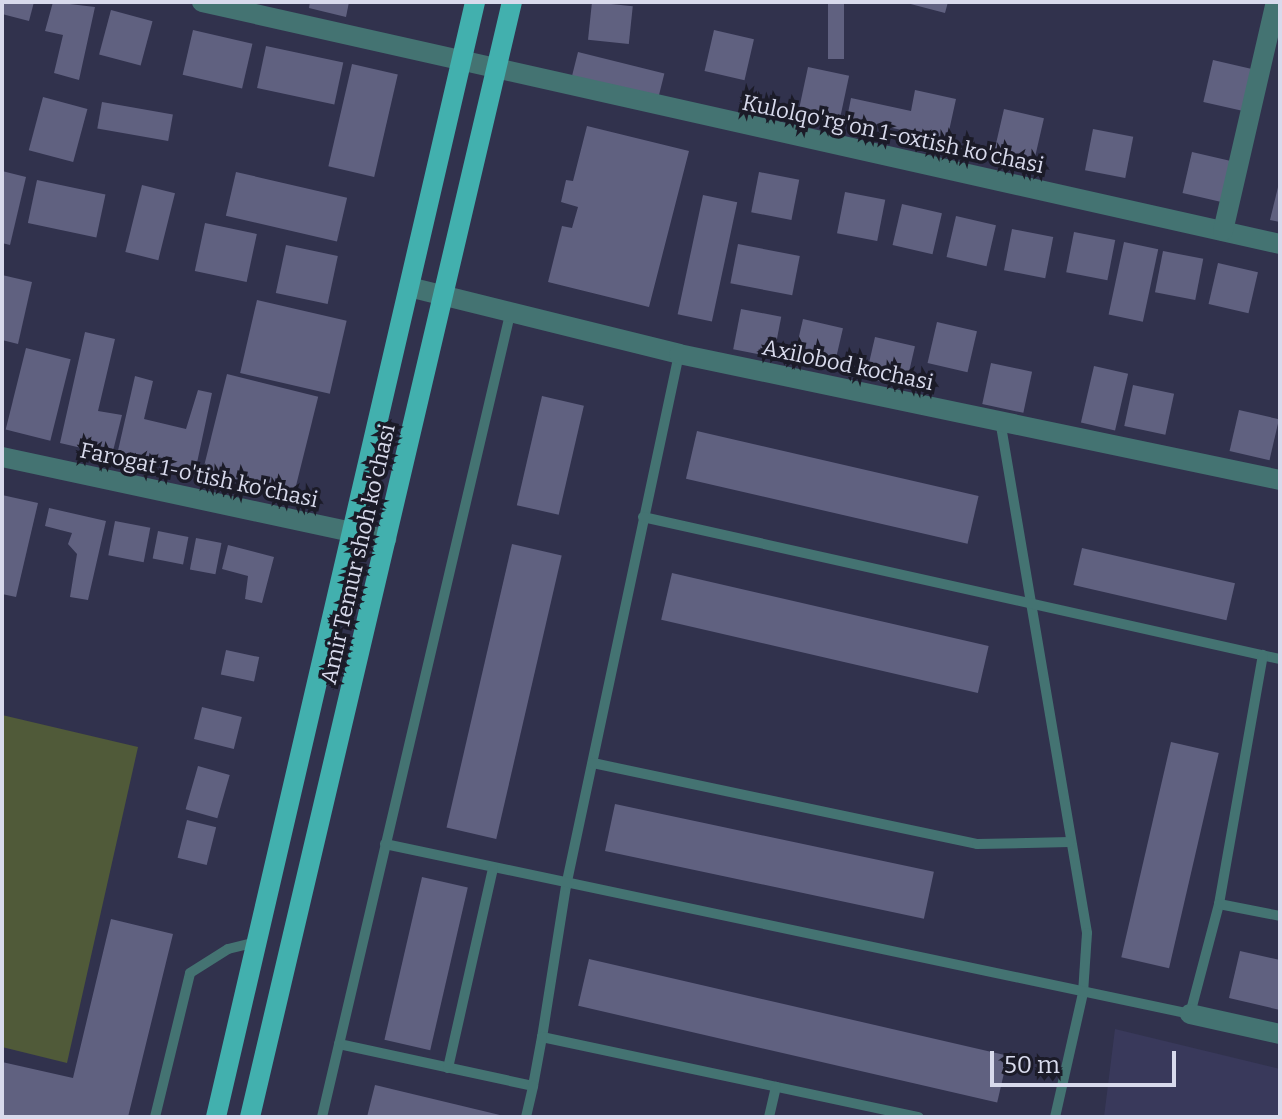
<!DOCTYPE html>
<style>
body{margin:0}
#map{position:relative;width:1282px;height:1119px;overflow:hidden;background:#31324d;font-family:Bitter,serif}
div>[style]{position:absolute}
.built>*{inset:0;background:#39395b}
.green>*{inset:0;background:#505a39}
.building>*{inset:0;background:#606180;transform-origin:0 0}
.service>*{height:10px;margin:-5px;padding:0 5px;transform-origin:5px;border-radius:5px;background:#447372}
.minor>*{height:20px;margin:-10px;padding:0 10px;transform-origin:10px;border-radius:10px;background:#447372}
.primary>*{height:20px;margin:-10px;padding:0 10px;transform-origin:10px;border-radius:10px;background:#42b0ae}
span{translate:-50% -50%;white-space:nowrap;text-align:center;line-height:1.15;-webkit-text-stroke:7px #1b1b28;paint-order:stroke}
.street-label{font-size:22px;color:#d8daec}
.frame{position:absolute;inset:0;border:4px solid #d8daec;pointer-events:none}
.scale{position:absolute;left:990px;top:1051px;width:186px;height:36px;box-sizing:border-box;border:4px solid #d8daec;border-top:0;padding-left:10px;font-size:24px;line-height:28px;white-space:nowrap;color:#d8daec;-webkit-text-stroke:6px #1b1b28;paint-order:stroke}
</style>
<div id="map">
<div class="built">
<div style="clip-path:polygon(1115px 1029px,1280px 1069px,1280px 1117px,1104px 1117px)"></div>
</div>
<div class="green">
<div style="clip-path:polygon(2px 715px,138px 747px,67px 1063px,2px 1047px)"></div>
</div>
<div class="building">
<div style="clip-path:polygon(2px 2px,34px 2px,29px 21px,2px 14px)"></div>
<div style="clip-path:polygon(53px 2px,95px 7px,79px 80px,54px 73px,63px 35px,45px 31px)"></div>
<div style="clip-path:polygon(310px 2px,349px 2px,346px 17px,309px 8px)"></div>
<div style="left:592px;top:2px;width:41px;height:38px;rotate:6deg"></div>
<div style="left:828px;top:2px;width:16px;height:57px"></div>
<div style="clip-path:polygon(903px 2px,948px 2px,945px 13px)"></div>
<div style="left:111px;top:10px;width:43px;height:46px;rotate:15deg"></div>
<div style="left:193px;top:30px;width:61px;height:46px;rotate:13deg"></div>
<div style="left:714px;top:30px;width:41px;height:42px;rotate:13deg"></div>
<div style="left:266px;top:46px;width:79px;height:43px;rotate:12deg"></div>
<div style="left:578px;top:52px;width:89px;height:28px;rotate:14deg"></div>
<div style="left:1213px;top:60px;width:41px;height:43px;rotate:13deg"></div>
<div style="left:352px;top:64px;width:47px;height:105px;rotate:13deg"></div>
<div style="left:808px;top:67px;width:42px;height:42px;rotate:12deg"></div>
<div style="clip-path:polygon(915px 90px,956px 99px,947px 140px,847px 118px,851px 98px,911px 111px)"></div>
<div style="left:43px;top:97px;width:46px;height:55px;rotate:15deg"></div>
<div style="left:102px;top:102px;width:72px;height:27px;rotate:10deg"></div>
<div style="left:1004px;top:109px;width:41px;height:42px;rotate:13deg"></div>
<div style="clip-path:polygon(587px 126px,689px 151px,649px 307px,548px 282px,562px 226px,572px 228px,578px 207px,561px 202px,566px 180px,573px 181px)"></div>
<div style="left:1093px;top:129px;width:41px;height:42px;rotate:11deg"></div>
<div style="left:1192px;top:152px;width:41px;height:42px;rotate:13deg"></div>
<div style="clip-path:polygon(2px 171px,26px 177px,10px 245px,2px 243px)"></div>
<div style="left:236px;top:172px;width:114px;height:45px;rotate:13deg"></div>
<div style="left:759px;top:172px;width:41px;height:41px;rotate:11deg"></div>
<div style="left:37px;top:180px;width:70px;height:44px;rotate:12deg"></div>
<div style="clip-path:polygon(1279px 183px,1280px 183px,1280px 222px,1270px 220px)"></div>
<div style="left:142px;top:185px;width:34px;height:69px;rotate:14deg"></div>
<div style="left:845px;top:192px;width:41px;height:42px;rotate:11deg"></div>
<div style="left:703px;top:195px;width:35px;height:122px;rotate:12deg"></div>
<div style="left:902px;top:204px;width:41px;height:42px;rotate:13deg"></div>
<div style="left:956px;top:216px;width:41px;height:42px;rotate:13deg"></div>
<div style="left:205px;top:223px;width:53px;height:49px;rotate:12deg"></div>
<div style="left:1012px;top:229px;width:42px;height:42px;rotate:11deg"></div>
<div style="left:1074px;top:232px;width:42px;height:41px;rotate:11deg"></div>
<div style="left:1124px;top:242px;width:35px;height:74px;rotate:12deg"></div>
<div style="left:738px;top:244px;width:63px;height:40px;rotate:11deg"></div>
<div style="left:286px;top:245px;width:53px;height:49px;rotate:12deg"></div>
<div style="left:1163px;top:251px;width:41px;height:42px;rotate:11deg"></div>
<div style="left:1218px;top:263px;width:41px;height:42px;rotate:13deg"></div>
<div style="clip-path:polygon(2px 275px,32px 282px,18px 344px,2px 340px)"></div>
<div style="left:257px;top:300px;width:92px;height:75px;rotate:13deg"></div>
<div style="left:741px;top:309px;width:41px;height:41px;rotate:11deg"></div>
<div style="left:803px;top:319px;width:41px;height:43px;rotate:13deg"></div>
<div style="left:937px;top:322px;width:41px;height:42px;rotate:13deg"></div>
<div style="clip-path:polygon(85px 332px,115px 339px,98px 411px,122px 415px,112px 455px,60px 443px)"></div>
<div style="left:875px;top:337px;width:41px;height:42px;rotate:13deg"></div>
<div style="left:26px;top:348px;width:46px;height:84px;rotate:14deg"></div>
<div style="left:991px;top:363px;width:42px;height:42px;rotate:12deg"></div>
<div style="left:1094px;top:366px;width:35px;height:58px;rotate:13deg"></div>
<div style="left:227px;top:374px;width:94px;height:100px;rotate:14deg"></div>
<div style="clip-path:polygon(135px 376px,153px 381px,144px 419px,186px 429px,198px 390px,212px 393px,195px 472px,117px 455px)"></div>
<div style="left:1133px;top:385px;width:42px;height:42px;rotate:12deg"></div>
<div style="left:542px;top:396px;width:43px;height:112px;rotate:13deg"></div>
<div style="left:1239px;top:410px;width:41px;height:42px;rotate:13deg"></div>
<div style="left:697px;top:431px;width:289px;height:49px;rotate:13deg"></div>
<div style="clip-path:polygon(2px 495px,38px 503px,16px 597px,2px 594px)"></div>
<div style="clip-path:polygon(49px 508px,106px 521px,88px 600px,70px 597px,77px 554px,68px 544px,72px 533px,45px 526px)"></div>
<div style="left:115px;top:521px;width:36px;height:35px;rotate:11deg"></div>
<div style="left:158px;top:531px;width:31px;height:28px;rotate:11deg"></div>
<div style="left:196px;top:538px;width:26px;height:32px;rotate:11deg"></div>
<div style="left:512px;top:544px;width:51px;height:291px;rotate:13deg"></div>
<div style="clip-path:polygon(228px 545px,274px 557px,262px 603px,245px 599px,248px 576px,222px 569px)"></div>
<div style="left:1082px;top:548px;width:157px;height:38px;rotate:13deg"></div>
<div style="left:672px;top:573px;width:325px;height:48px;rotate:13deg"></div>
<div style="left:226px;top:650px;width:34px;height:25px;rotate:12deg"></div>
<div style="left:202px;top:707px;width:41px;height:33px;rotate:14deg"></div>
<div style="left:1171px;top:742px;width:49px;height:221px;rotate:13deg"></div>
<div style="left:198px;top:766px;width:33px;height:45px;rotate:16deg"></div>
<div style="left:615px;top:804px;width:326px;height:48px;rotate:12deg"></div>
<div style="left:187px;top:820px;width:30px;height:39px;rotate:14deg"></div>
<div style="left:422px;top:877px;width:47px;height:167px;rotate:13deg"></div>
<div style="clip-path:polygon(111px 919px,173px 934px,128px 1117px,2px 1117px,2px 1062px,73px 1078px)"></div>
<div style="clip-path:polygon(1240px 951px,1280px 960px,1280px 1010px,1229px 998px)"></div>
<div style="left:589px;top:959px;width:430px;height:48px;rotate:13deg"></div>
<div style="clip-path:polygon(375px 1085px,504px 1116px,504px 1117px,367px 1117px)"></div>
</div>
<div class="service">
<div style="left:679px;top:354px;width:544px;rotate:101.99deg"></div>
<div style="left:566px;top:886px;width:153px;rotate:99deg"></div>
<div style="left:542px;top:1037px;width:385px;rotate:12deg"></div>
<div style="left:1000px;top:420px;width:520px;rotate:80.37deg"></div>
<div style="left:1087px;top:933px;width:60px;rotate:93.8deg"></div>
<div style="left:1083px;top:993px;width:127px;rotate:102.7deg"></div>
<div style="left:643px;top:517px;width:653px;rotate:12.57deg"></div>
<div style="left:593px;top:763px;width:392px;rotate:11.9deg"></div>
<div style="left:977px;top:844px;width:93px;rotate:-1.2deg"></div>
<div style="left:385px;top:844px;width:823px;rotate:11.92deg"></div>
<div style="left:1190px;top:1014px;width:114px;rotate:-75.2deg"></div>
<div style="left:1219px;top:904px;width:253px;rotate:-80deg"></div>
<div style="left:1219px;top:904px;width:62px;rotate:11.1deg"></div>
<div style="left:339px;top:1044px;width:198px;rotate:12.2deg"></div>
<div style="left:533px;top:1086px;width:50px;rotate:-79.6deg"></div>
<div style="left:448px;top:1068px;width:204px;rotate:-77.3deg"></div>
<div style="left:155px;top:1117px;width:148px;rotate:-76.3deg"></div>
<div style="left:190px;top:973px;width:45px;rotate:-32.3deg"></div>
<div style="left:228px;top:949px;width:29px;rotate:-14deg"></div>
<div style="left:322px;top:1117px;width:829px;rotate:-76.82deg"></div>
<div style="left:526px;top:1117px;width:32px;rotate:-77deg"></div>
<div style="left:769px;top:1117px;width:31px;rotate:-77deg"></div>
</div>
<div class="minor">
<div style="left:202px;top:2px;width:1105px;rotate:12.65deg"></div>
<div style="left:1223px;top:231px;width:235px;rotate:-77deg"></div>
<div style="left:409px;top:287px;width:278px;rotate:13.9deg"></div>
<div style="left:679px;top:354px;width:614px;rotate:11.84deg"></div>
<div style="left:2px;top:457px;width:393px;rotate:12.1deg"></div>
<div style="left:1190px;top:1014px;width:92px;rotate:12.5deg"></div>
</div>
<div class="primary">
<div style="left:216px;top:1117px;width:1145px;rotate:-76.92deg"></div>
<div style="left:250px;top:1117px;width:1145px;rotate:-76.78deg"></div>
</div>
<div class="street-label">
<span style="left:893px;top:134px;rotate:12deg">Kulolqo'rg'on 1-oxtish ko'chasi</span>
<span style="left:848px;top:365px;rotate:12deg">Axilobod kochasi</span>
<span style="left:199px;top:475px;rotate:12deg">Farogat 1-o'tish ko'chasi</span>
<span style="left:358px;top:554px;rotate:-77deg">Amir Temur shoh ko'chasi</span>
</div>
<div class="frame"></div>
<div class="scale">50 m</div>
</div>
